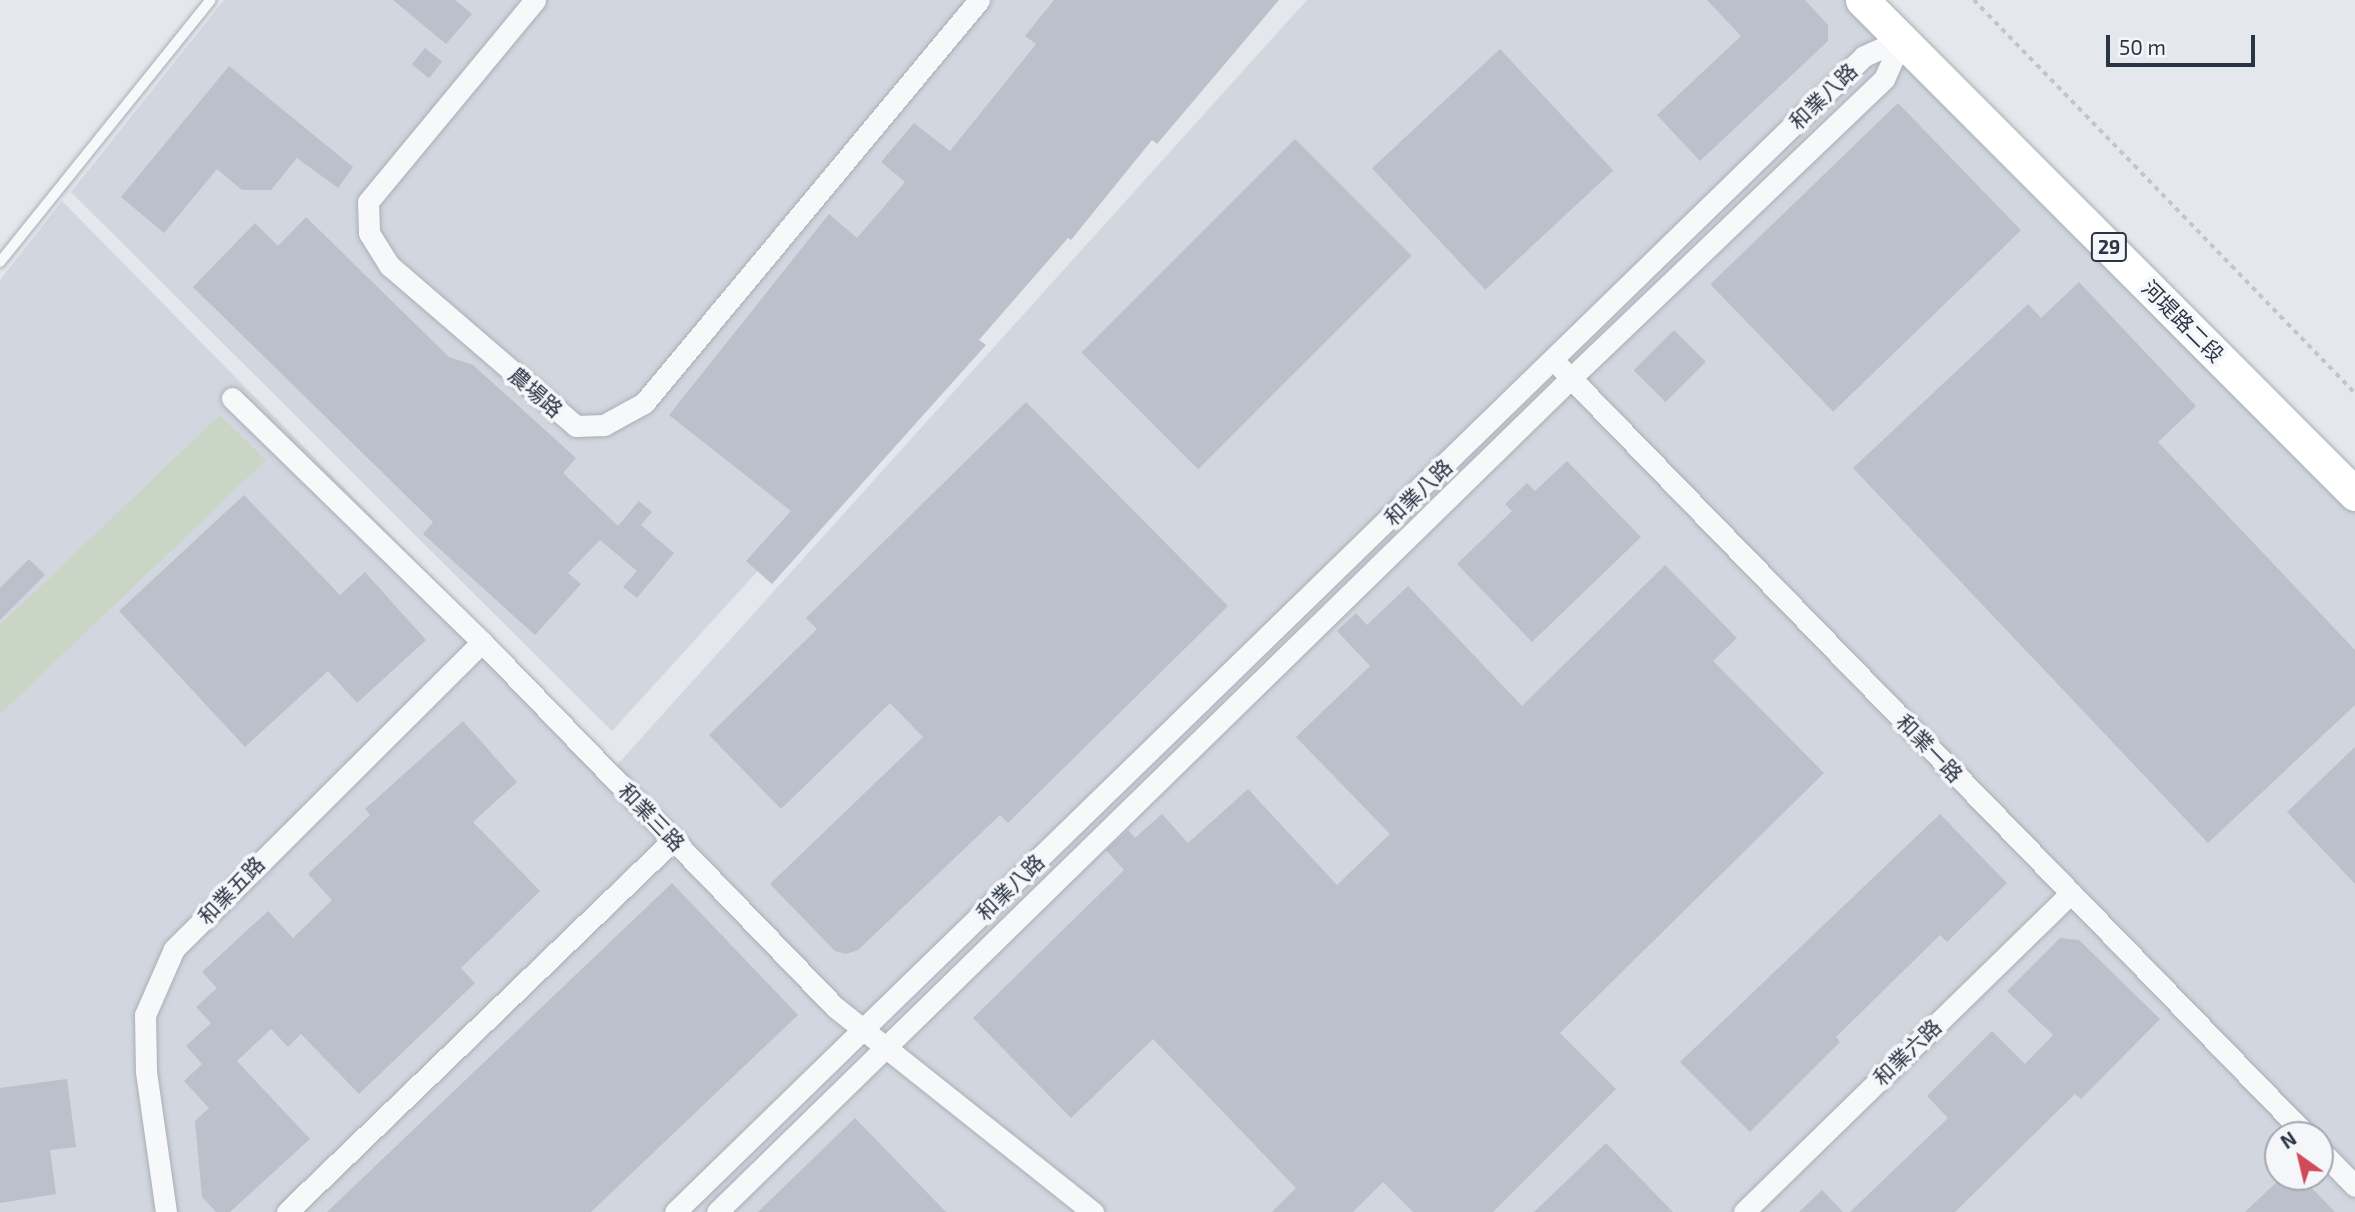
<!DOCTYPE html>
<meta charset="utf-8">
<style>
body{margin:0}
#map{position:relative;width:2355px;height:1212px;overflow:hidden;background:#e4e7ec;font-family:"Exo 2","Noto Sans TC",sans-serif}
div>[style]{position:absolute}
.built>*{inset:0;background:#d2d6de}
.green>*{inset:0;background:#c9d6c5}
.building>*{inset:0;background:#bbc0ca;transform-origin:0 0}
.path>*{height:3.5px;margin-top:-1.75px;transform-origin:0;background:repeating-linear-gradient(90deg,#c2c5cb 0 5px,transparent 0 10px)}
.roads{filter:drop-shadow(0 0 2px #a9aeb7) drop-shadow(0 0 2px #a9aeb7)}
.service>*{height:10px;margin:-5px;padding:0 5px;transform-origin:5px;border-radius:5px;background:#f7f8fa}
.minor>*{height:21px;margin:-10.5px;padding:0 10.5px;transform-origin:10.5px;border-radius:10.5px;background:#f7f8fa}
.primary>*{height:33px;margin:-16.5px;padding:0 16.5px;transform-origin:16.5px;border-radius:16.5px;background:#fff}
span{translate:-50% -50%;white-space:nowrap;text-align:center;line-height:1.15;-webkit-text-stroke:7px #f4f6f9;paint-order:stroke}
.shield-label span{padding:2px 5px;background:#f4f6f9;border:2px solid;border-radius:5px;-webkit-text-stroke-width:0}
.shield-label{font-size:19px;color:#2b3445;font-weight:700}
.street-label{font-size:21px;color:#2b3445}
.north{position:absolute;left:2264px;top:1121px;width:70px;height:70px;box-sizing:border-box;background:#f4f6f9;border:2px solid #a4a8b1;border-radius:50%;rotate:326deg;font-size:19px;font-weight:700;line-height:28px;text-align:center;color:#2b3445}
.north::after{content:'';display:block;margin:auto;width:24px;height:32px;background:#d1495b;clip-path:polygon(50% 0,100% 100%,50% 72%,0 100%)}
.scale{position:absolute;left:2106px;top:35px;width:149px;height:32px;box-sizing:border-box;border:4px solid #2b3445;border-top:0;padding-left:9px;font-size:21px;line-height:24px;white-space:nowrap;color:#2b3445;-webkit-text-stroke:5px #f4f6f9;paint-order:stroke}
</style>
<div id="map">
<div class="built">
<div style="clip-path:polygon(224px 0,1277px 0,612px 731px,71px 192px)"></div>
<div style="clip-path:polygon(evenodd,1307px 0,1845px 0,2355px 512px,2355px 1212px,0 1212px,0 280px,62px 201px,617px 765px,1307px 0,2278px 1135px,2320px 1135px,2320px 1177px,2278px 1177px,2278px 1135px)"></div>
</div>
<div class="green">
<div style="clip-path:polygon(220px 415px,266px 460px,0 714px,0 625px)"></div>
</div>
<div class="building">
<div style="clip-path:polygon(393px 0,455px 0,472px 14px,446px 44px)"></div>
<div style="clip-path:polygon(1054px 0,1279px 0,1157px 144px,1152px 140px,1071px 240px,1068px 238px,979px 340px,986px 345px,772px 584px,746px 561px,791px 511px,669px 415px,829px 214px,857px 238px,905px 182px,881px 162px,914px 123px,950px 151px,1036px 44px,1025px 36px)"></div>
<div style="clip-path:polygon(1707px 0,1805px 0,1828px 25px,1828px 41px,1700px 161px,1657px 115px,1741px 36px)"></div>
<div style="left:425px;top:48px;width:22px;height:21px;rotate:39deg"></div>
<div style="left:1500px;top:49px;width:166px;height:175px;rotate:47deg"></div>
<div style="clip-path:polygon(229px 66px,353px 167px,338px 188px,297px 158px,271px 190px,242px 190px,217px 169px,164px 233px,121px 197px)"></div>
<div style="left:1898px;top:103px;width:177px;height:261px;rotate:46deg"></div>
<div style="left:1295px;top:139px;width:165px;height:302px;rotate:45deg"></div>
<div style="clip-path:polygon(306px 217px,449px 357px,473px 365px,576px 458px,563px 473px,618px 526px,639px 501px,652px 512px,641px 525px,674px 553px,637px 598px,623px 587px,637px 571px,600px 540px,568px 573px,581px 584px,535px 635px,423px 534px,433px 522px,193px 287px,255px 223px,278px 246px)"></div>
<div style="clip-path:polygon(2079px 282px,2196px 406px,2158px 442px,2355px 650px,2355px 705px,2208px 843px,1853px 468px,2028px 304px,2041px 318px)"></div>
<div style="left:1674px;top:330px;width:45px;height:57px;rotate:45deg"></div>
<div style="clip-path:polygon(1026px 402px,1228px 606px,1008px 823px,1000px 815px,858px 950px,846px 954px,835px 951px,770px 884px,923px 737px,890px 703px,781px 809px,709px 735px,817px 629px,806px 618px)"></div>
<div style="clip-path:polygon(1567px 461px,1641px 537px,1532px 642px,1457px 564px,1512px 511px,1505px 504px,1527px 483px,1535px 491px)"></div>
<div style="clip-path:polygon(244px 495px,340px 595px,365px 572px,426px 640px,357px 703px,328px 671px,245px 747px,119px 611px)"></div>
<div style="clip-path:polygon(29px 559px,45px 575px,0 620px,0 588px)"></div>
<div style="clip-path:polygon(1665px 565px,1737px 638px,1713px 661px,1824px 773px,1560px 1033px,1616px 1089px,1493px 1212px,1413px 1212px,1383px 1182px,1353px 1212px,1272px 1212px,1296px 1188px,1153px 1039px,1071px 1118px,973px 1018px,1124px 870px,1106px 850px,1128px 830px,1135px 838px,1162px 814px,1188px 843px,1248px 789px,1337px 885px,1390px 834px,1296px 737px,1370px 666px,1337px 631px,1356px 613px,1367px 625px,1408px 586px,1522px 706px)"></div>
<div style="clip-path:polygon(463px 721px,517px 782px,473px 822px,540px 891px,461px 968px,475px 983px,359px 1094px,301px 1034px,288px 1047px,271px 1029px,237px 1061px,310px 1139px,230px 1212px,216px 1212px,202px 1197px,195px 1121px,209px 1108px,184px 1081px,202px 1064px,186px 1046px,211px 1023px,196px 1007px,217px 988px,202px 972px,268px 911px,293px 938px,332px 900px,308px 874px,370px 815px,365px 809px)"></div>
<div style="clip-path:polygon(2355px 747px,2355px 884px,2287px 812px)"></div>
<div style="clip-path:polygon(1940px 814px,2007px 883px,1947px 942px,1940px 935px,1836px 1037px,1840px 1042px,1750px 1132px,1680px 1062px)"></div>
<div style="clip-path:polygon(672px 883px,798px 1015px,591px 1212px,327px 1212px)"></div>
<div style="clip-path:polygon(2060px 938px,2079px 940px,2160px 1019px,2081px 1099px,2075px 1094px,1955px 1212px,1850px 1212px,1948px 1118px,1927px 1096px,1992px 1031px,2025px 1064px,2053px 1035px,2007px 991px)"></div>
<div style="clip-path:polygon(67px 1079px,76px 1147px,50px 1150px,56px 1194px,0 1203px,0 1088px)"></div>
<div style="clip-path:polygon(855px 1118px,946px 1212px,758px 1212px)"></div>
<div style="clip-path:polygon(1606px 1143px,1673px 1212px,1534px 1212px)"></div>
<div style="clip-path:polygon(2282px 1177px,2301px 1177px,2335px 1212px,2245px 1212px)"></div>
<div style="clip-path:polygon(1822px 1190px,1843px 1212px,1799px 1212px)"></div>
</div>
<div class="path">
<div style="left:1974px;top:0;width:547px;rotate:45.89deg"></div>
</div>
<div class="roads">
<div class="service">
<div style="left:0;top:262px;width:336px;rotate:-51.2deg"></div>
</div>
<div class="minor">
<div style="left:535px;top:0;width:262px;rotate:129.6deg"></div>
<div style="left:368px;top:202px;width:31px;rotate:88deg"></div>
<div style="left:369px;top:233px;width:39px;rotate:58deg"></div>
<div style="left:390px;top:266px;width:245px;rotate:40.7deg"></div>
<div style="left:576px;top:426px;width:28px;rotate:-2deg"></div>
<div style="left:604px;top:425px;width:46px;rotate:-28.8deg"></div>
<div style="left:644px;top:403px;width:524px;rotate:-50.26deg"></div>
<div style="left:1561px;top:368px;width:1069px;rotate:45.83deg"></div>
<div style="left:232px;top:398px;width:349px;rotate:44.3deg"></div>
<div style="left:482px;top:642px;width:508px;rotate:45.96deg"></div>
<div style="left:835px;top:1007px;width:330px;rotate:38.5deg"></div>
<div style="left:2320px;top:1150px;width:50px;rotate:45.8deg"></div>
<div style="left:166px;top:1212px;width:142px;rotate:-98.1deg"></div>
<div style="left:146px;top:1071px;width:56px;rotate:-91deg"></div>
<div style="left:145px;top:1015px;width:72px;rotate:-66.3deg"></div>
<div style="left:174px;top:949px;width:435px;rotate:-44.9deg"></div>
<div style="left:287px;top:1212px;width:537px;rotate:-43.94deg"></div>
<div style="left:675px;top:1212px;width:1658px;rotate:-44.19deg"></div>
<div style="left:1864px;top:56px;width:42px;rotate:-24.1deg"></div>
<div style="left:717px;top:1212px;width:1194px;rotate:-44.32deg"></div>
<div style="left:1571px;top:378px;width:433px;rotate:-43.7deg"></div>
<div style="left:1884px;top:79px;width:44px;rotate:-65.8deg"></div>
<div style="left:1744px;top:1212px;width:457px;rotate:-44.3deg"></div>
</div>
<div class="primary">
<div style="left:1862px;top:0;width:698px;rotate:45.06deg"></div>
</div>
</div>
<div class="shield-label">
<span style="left:2109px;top:247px">29</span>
</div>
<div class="street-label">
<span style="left:1823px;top:96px;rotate:-44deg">和業八路</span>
<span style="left:2183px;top:321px;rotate:45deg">河堤路二段</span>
<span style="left:536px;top:392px;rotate:41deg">農場路</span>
<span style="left:1418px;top:492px;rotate:-44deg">和業八路</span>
<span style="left:1930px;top:748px;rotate:46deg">和業一路</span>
<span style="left:652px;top:817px;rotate:46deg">和業三路</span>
<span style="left:1010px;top:887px;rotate:-44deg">和業八路</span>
<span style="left:231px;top:890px;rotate:-46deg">和業五路</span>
<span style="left:1907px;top:1052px;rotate:-44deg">和業六路</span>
</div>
<div class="north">N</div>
<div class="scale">50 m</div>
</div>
